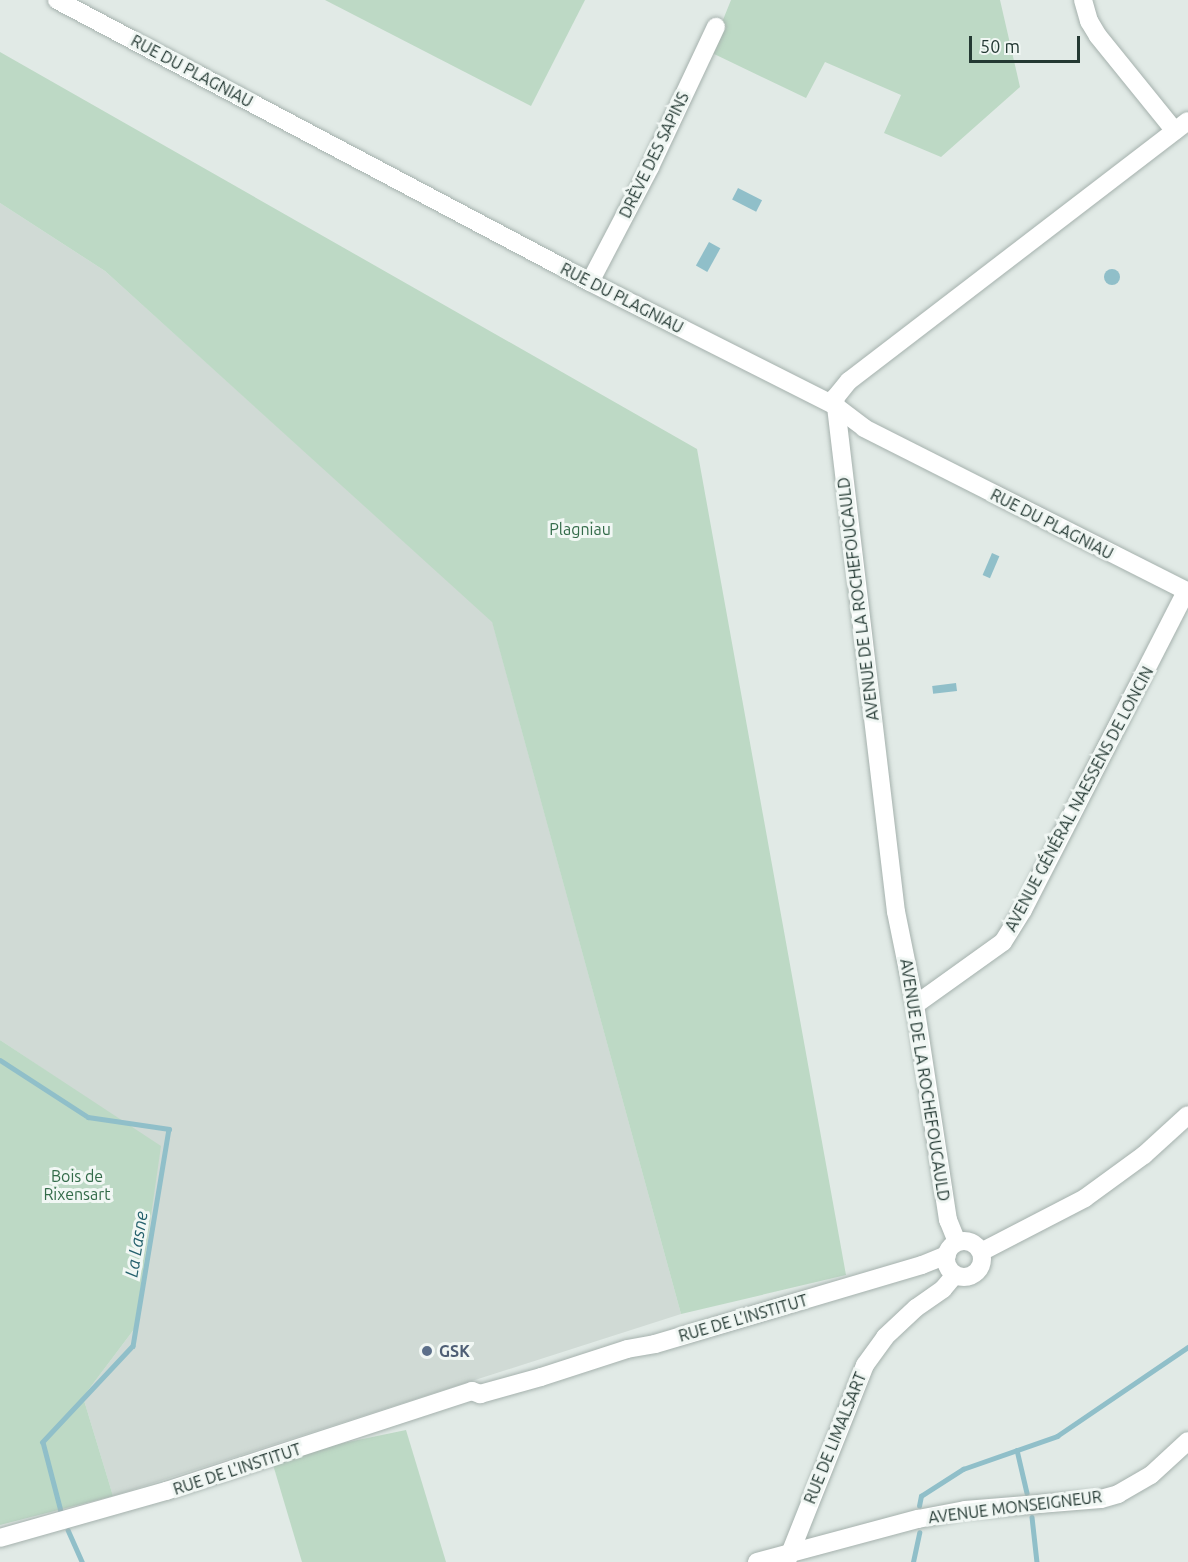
<!DOCTYPE html>
<meta charset="utf-8">
<style>
body{margin:0}
#map{position:relative;width:1188px;height:1562px;overflow:hidden;background:#e1eae6;font-family:Ubuntu,sans-serif}
div>[style]{position:absolute}
.built>*{inset:0;background:#d0dad5}
.green>*{inset:0;background:#bdd9c5}
.water>*{inset:0;background:#90bfc9;transform-origin:0 0}
.round{border-radius:50%}
.stream>*{height:4.5px;margin:-2.25px;padding:0 2.25px;transform-origin:2.25px;border-radius:2.25px;background:#90bfc9}
.roads{filter:drop-shadow(0 0 2px #a5b1ad) drop-shadow(0 0 2px #a5b1ad)}
.street>*{height:18px;margin:-9px;padding:0 9px;transform-origin:9px;border-radius:9px;background:#fff}
.secondary>*{height:18px;margin:-9px;padding:0 9px;transform-origin:9px;border-radius:9px;background:#fff}
.secondary>.ring{margin:-9px;padding:0;box-sizing:content-box;background:none;border:18px solid #fff;border-radius:50%}
.dots>*{width:16px;height:16px;translate:-50% -50%;box-sizing:border-box;border:3px solid #f1f7f4;border-radius:50%}
span{translate:-50% -50%;white-space:nowrap;text-align:center;line-height:1.15;-webkit-text-stroke:6px #f1f7f4;paint-order:stroke}
.street-label{font-size:16px;color:#243933}
.park-label{font-size:16px;color:#336b49}
.service-label{font-size:16px;color:#4e5e75;font-weight:700}
.left{translate:0 -50%;text-align:left}
.water-label{font-size:18px;color:#25616d;font-style:italic}
.scale{position:absolute;left:969px;top:36px;width:111px;height:27px;box-sizing:border-box;border:3px solid #243933;border-top:0;padding-left:8px;font-size:18px;line-height:21px;white-space:nowrap;color:#243933;-webkit-text-stroke:4px #f1f7f4;paint-order:stroke}
</style>
<div id="map">
<div class="built">
<div style="clip-path:polygon(0 203px,105px 271px,492px 621px,681px 1314px,113px 1496px,83px 1397px,135px 1328px,160px 1147px,0 1040px)"></div>
</div>
<div class="green">
<div style="clip-path:polygon(325px 0,585px 0,531px 106px)"></div>
<div style="clip-path:polygon(731px 0,1000px 0,1020px 87px,941px 157px,884px 133px,901px 95px,825px 62px,806px 98px,710px 52px)"></div>
<div style="clip-path:polygon(0 52px,697px 449px,846px 1275px,681px 1314px,492px 622px,105px 271px,0 203px)"></div>
<div style="clip-path:polygon(0 1040px,161px 1146px,135px 1328px,83px 1397px,113px 1496px,0 1525px)"></div>
<div style="clip-path:polygon(406px 1430px,446px 1562px,302px 1562px,271px 1458px)"></div>
</div>
<div class="water">
<div style="left:738px;top:188px;width:27px;height:13px;rotate:27deg"></div>
<div style="left:709px;top:242px;width:13px;height:27px;rotate:29deg"></div>
<div class="round" style="left:1104px;top:269px;width:16px;height:16px"></div>
<div style="left:992px;top:553px;width:8px;height:24px;rotate:23deg"></div>
<div style="left:956px;top:683px;width:8px;height:24px;rotate:83deg"></div>
</div>
<div class="stream">
<div style="left:0;top:1060px;width:105px;rotate:32.9deg"></div>
<div style="left:88px;top:1117px;width:82px;rotate:8.4deg"></div>
<div style="left:169px;top:1129px;width:220px;rotate:99.4deg"></div>
<div style="left:133px;top:1346px;width:132px;rotate:133.2deg"></div>
<div style="left:43px;top:1442px;width:71px;rotate:75.4deg"></div>
<div style="left:1017px;top:1450px;width:44px;rotate:76.9deg"></div>
<div style="left:919px;top:1506px;width:10px;rotate:-79deg"></div>
<div style="left:921px;top:1496px;width:50px;rotate:-32.7deg"></div>
<div style="left:963px;top:1469px;width:100px;rotate:-19.3deg"></div>
<div style="left:1057px;top:1436px;width:158px;rotate:-34.2deg"></div>
<div style="left:1032px;top:1517px;width:45px;rotate:83.7deg"></div>
<div style="left:68px;top:1530px;width:35px;rotate:66deg"></div>
<div style="left:913px;top:1562px;width:30px;rotate:-78deg"></div>
</div>
<div class="roads">
<div class="street">
<div style="left:57px;top:0;width:603px;rotate:27.88deg"></div>
<div style="left:590px;top:282px;width:273px;rotate:26.8deg"></div>
<div style="left:834px;top:405px;width:38px;rotate:37deg"></div>
<div style="left:864px;top:428px;width:363px;rotate:26.8deg"></div>
<div style="left:1083px;top:0;width:22px;rotate:74deg"></div>
<div style="left:1089px;top:21px;width:17px;rotate:59deg"></div>
<div style="left:1098px;top:36px;width:122px;rotate:51deg"></div>
<div style="left:590px;top:282px;width:130px;rotate:-62.4deg"></div>
<div style="left:650px;top:167px;width:155px;rotate:-64.8deg"></div>
<div style="left:915px;top:1005px;width:108px;rotate:-35.6deg"></div>
<div style="left:1003px;top:942px;width:38px;rotate:-58deg"></div>
<div style="left:1023px;top:910px;width:358px;rotate:-62.9deg"></div>
<div style="left:957px;top:1242px;width:24px;rotate:-112deg"></div>
<div style="left:948px;top:1220px;width:218px;rotate:-98.7deg"></div>
<div style="left:915px;top:1005px;width:95px;rotate:-101.5deg"></div>
<div style="left:896px;top:912px;width:518px;rotate:-96.77deg"></div>
<div style="left:835px;top:398px;width:22px;rotate:-51deg"></div>
<div style="left:849px;top:381px;width:427px;rotate:-37.5deg"></div>
<div style="left:787px;top:1561px;width:211px;rotate:-68.3deg"></div>
<div style="left:865px;top:1365px;width:34px;rotate:-54deg"></div>
<div style="left:885px;top:1337px;width:42px;rotate:-43.1deg"></div>
<div style="left:916px;top:1308px;width:33px;rotate:-35deg"></div>
<div style="left:943px;top:1289px;width:17px;rotate:-50deg"></div>
<div style="left:757px;top:1562px;width:167px;rotate:-15deg"></div>
<div style="left:918px;top:1519px;width:48px;rotate:-10.8deg"></div>
<div style="left:965px;top:1510px;width:136px;rotate:-4.6deg"></div>
<div style="left:1101px;top:1499px;width:18px;rotate:-16deg"></div>
<div style="left:1118px;top:1494px;width:38px;rotate:-30deg"></div>
<div style="left:1151px;top:1475px;width:50px;rotate:-42.6deg"></div>
</div>
<div class="secondary">
<div class="ring" style="left:946px;top:1241px;width:18px;height:18px"></div>
<div style="left:981px;top:1252px;width:117px;rotate:-27.4deg"></div>
<div style="left:1085px;top:1198px;width:73px;rotate:-36.1deg"></div>
<div style="left:1144px;top:1155px;width:59px;rotate:-42.3deg"></div>
<div style="left:0;top:1538px;width:173px;rotate:-15.8deg"></div>
<div style="left:166px;top:1491px;width:322px;rotate:-18.1deg"></div>
<div style="left:472px;top:1391px;width:9px;rotate:21deg"></div>
<div style="left:480px;top:1394px;width:63px;rotate:-15.6deg"></div>
<div style="left:541px;top:1377px;width:90px;rotate:-18deg"></div>
<div style="left:627px;top:1349px;width:28px;rotate:-10deg"></div>
<div style="left:655px;top:1344px;width:278px;rotate:-16.5deg"></div>
<div style="left:922px;top:1265px;width:27px;rotate:-22deg"></div>
</div>
</div>
<div class="dots">
<div style="left:427px;top:1351px;background:#5c6f8a"></div>
</div>
<div class="street-label">
<span style="left:192px;top:71px;rotate:28deg">RUE DU PLAGNIAU</span>
<span style="left:654px;top:155px;rotate:-64deg">DRÈVE DES SAPINS</span>
<span style="left:622px;top:298px;rotate:27deg">RUE DU PLAGNIAU</span>
<span style="left:1052px;top:524px;rotate:27deg">RUE DU PLAGNIAU</span>
<span style="left:858px;top:599px;rotate:-97deg">AVENUE DE LA ROCHEFOUCAULD</span>
<span style="left:1079px;top:799px;rotate:-62deg">AVENUE GÉNÉRAL NAESSENS DE LONCIN</span>
<span style="left:925px;top:1080px;rotate:81deg">AVENUE DE LA ROCHEFOUCAULD</span>
<span style="left:743px;top:1318px;rotate:-16deg">RUE DE L'INSTITUT</span>
<span style="left:835px;top:1438px;rotate:-68deg">RUE DE LIMALSART</span>
<span style="left:237px;top:1469px;rotate:-18deg">RUE DE L'INSTITUT</span>
<span style="left:1015px;top:1507px;rotate:-7deg">AVENUE MONSEIGNEUR</span>
</div>
<div class="park-label">
<span style="left:580px;top:529px">Plagniau</span>
<span style="left:77px;top:1185px">Bois de<br>Rixensart</span>
</div>
<div class="service-label">
<span class="left" style="left:439px;top:1351px">GSK</span>
</div>
<div class="water-label">
<span style="left:136px;top:1244px;rotate:-81deg">La Lasne</span>
</div>
<div class="scale">50 m</div>
</div>
